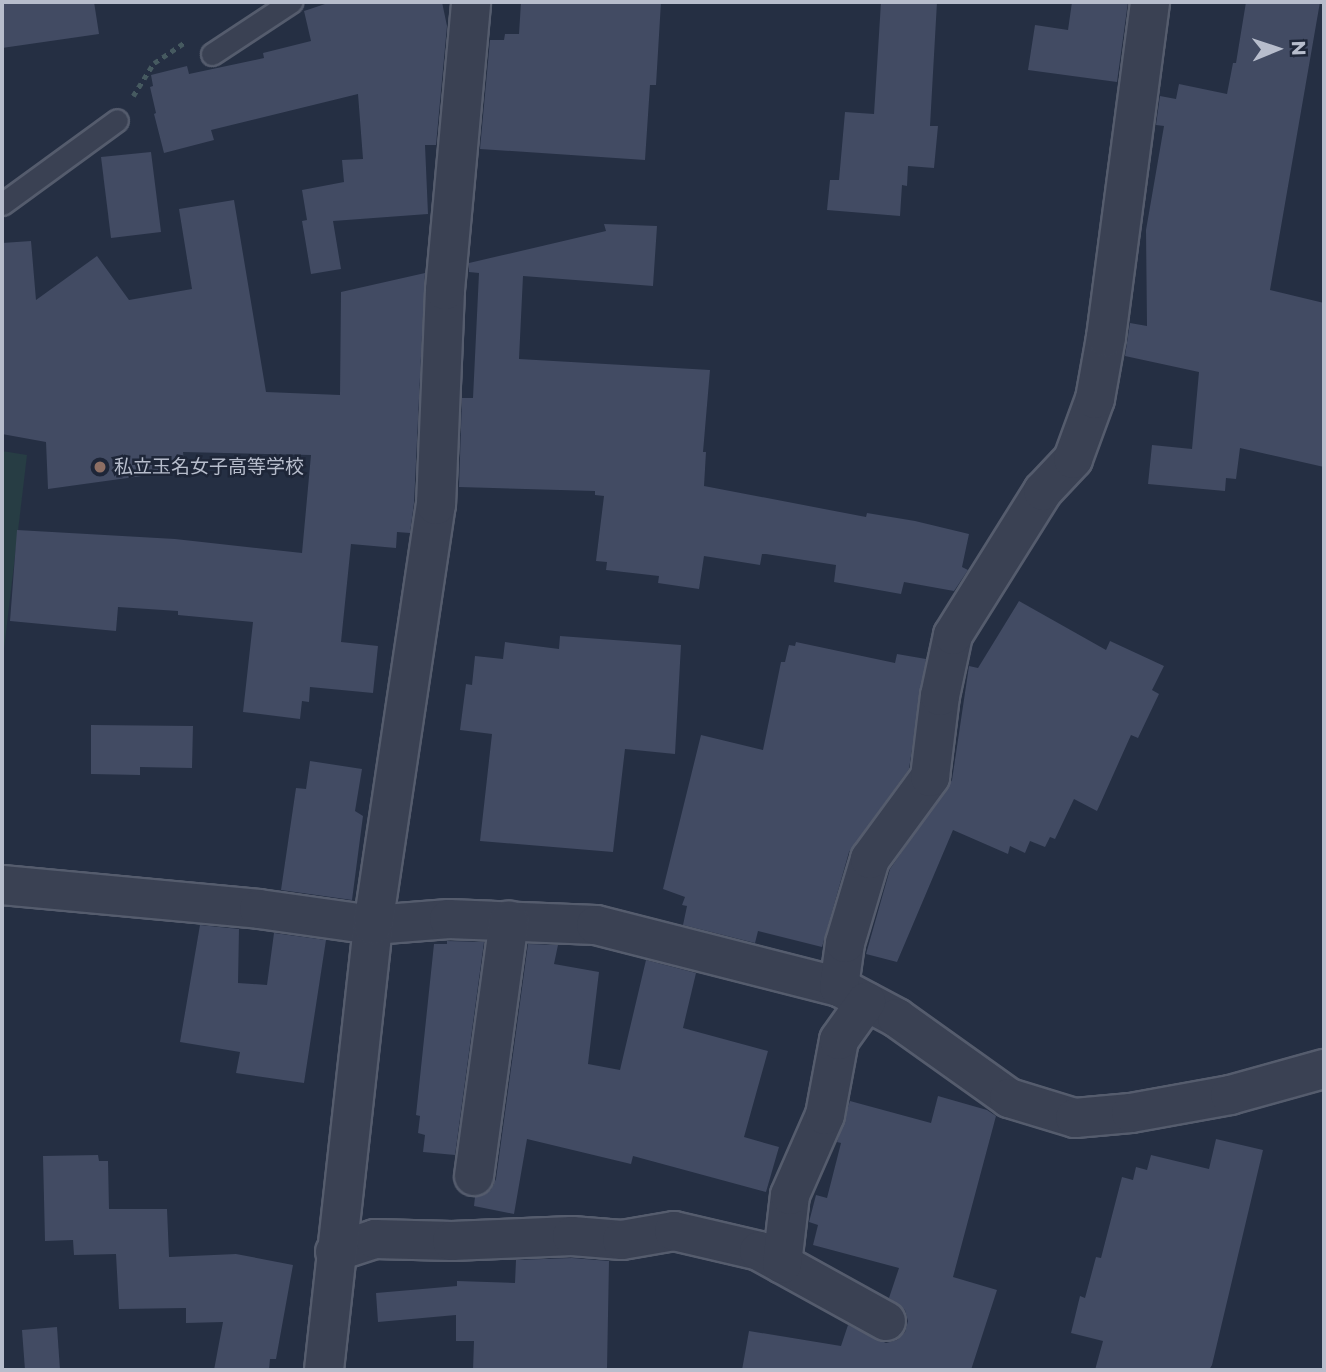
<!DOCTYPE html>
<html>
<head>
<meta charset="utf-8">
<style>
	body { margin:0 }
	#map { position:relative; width:1326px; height:1372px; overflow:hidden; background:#252f43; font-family:Montserrat,"Noto Sans JP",sans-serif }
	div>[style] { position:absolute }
	.green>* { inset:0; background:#273d44 }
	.building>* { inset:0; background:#424b63 }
	.path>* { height:4.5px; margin-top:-2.25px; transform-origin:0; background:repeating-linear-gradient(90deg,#465a60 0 5px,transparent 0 10px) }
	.roads { filter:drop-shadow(2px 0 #555c6d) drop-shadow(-2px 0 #555c6d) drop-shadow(0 2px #555c6d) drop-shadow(0 -2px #555c6d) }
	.service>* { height:21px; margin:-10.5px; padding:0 10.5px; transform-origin:10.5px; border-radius:10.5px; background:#3a4153 }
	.minor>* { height:38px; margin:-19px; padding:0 19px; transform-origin:19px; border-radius:19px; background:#3a4153 }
	.dots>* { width:19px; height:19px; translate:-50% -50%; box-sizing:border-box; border:4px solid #1e2638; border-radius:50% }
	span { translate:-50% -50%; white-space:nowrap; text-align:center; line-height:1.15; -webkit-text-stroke:5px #1e2638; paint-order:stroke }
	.poi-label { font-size:19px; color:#b7bdcc }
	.left { translate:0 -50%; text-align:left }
	.frame { position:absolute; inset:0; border:4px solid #b7bdcc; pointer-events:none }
	.north { position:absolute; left:1242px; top:14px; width:70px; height:70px; -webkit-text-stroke:5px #1e2638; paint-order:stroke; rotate:88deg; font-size:19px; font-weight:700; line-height:28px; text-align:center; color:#b7bdcc }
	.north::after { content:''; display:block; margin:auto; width:24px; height:32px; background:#b7bdcc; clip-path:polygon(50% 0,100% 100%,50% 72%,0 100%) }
</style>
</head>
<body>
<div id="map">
	<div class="green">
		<div style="clip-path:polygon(2px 451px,27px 455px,2px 666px)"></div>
	</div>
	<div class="building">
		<div style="clip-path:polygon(2px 2px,94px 2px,99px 34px,2px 48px)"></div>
		<div style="clip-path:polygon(331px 2px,442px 2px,447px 26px,436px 145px,425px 145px,428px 214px,333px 221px,341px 269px,311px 274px,302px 221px,307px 220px,302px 190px,344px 182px,342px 160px,363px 159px,358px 94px,211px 130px,214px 140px,164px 153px,154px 114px,156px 113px,150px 87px,153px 86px,151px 75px,187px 66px,189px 74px,264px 58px,263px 53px,311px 41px,304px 11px)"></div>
		<div style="clip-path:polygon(521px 2px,661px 2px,656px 85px,650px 85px,645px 160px,480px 149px,490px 40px,504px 40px,505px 34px,519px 34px)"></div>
		<div style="clip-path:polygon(881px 2px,937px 2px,930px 126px,938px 126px,934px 168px,908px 166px,907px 186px,902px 185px,900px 216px,827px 210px,830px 180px,839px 180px,845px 112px,874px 114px)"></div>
		<div style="clip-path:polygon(1072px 2px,1128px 2px,1117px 82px,1028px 70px,1035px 25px,1068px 30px)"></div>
		<div style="clip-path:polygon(1246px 2px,1320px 2px,1270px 290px,1324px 303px,1324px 467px,1240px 448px,1236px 479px,1226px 478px,1225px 491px,1148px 484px,1152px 445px,1192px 449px,1199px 372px,1125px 356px,1130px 323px,1147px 326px,1146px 230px,1164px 126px,1156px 125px,1160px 96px,1176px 99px,1179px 84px,1227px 94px,1233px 63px,1236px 63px)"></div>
		<div style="clip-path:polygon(151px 152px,161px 232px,111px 238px,101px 157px)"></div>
		<div style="clip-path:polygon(234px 200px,266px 392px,340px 395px,341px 292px,425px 273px,414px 503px,410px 533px,397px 532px,396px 548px,351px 544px,341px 642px,378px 646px,373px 693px,310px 687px,309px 702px,302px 701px,300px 719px,243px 712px,253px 622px,178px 615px,178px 611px,118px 607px,116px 631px,10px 621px,17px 530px,175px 539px,302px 553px,311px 455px,183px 452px,185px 470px,48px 489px,46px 442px,2px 434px,2px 243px,31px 241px,36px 300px,97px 256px,129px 300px,192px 289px,179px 209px)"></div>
		<div style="clip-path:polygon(604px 224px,657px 226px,653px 286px,523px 276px,519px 359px,710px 370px,703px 452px,706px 452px,704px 486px,866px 517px,867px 513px,915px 521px,969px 534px,962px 567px,968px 570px,954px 591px,904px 582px,901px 594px,834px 582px,836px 565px,766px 554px,762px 554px,760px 565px,704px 556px,699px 589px,658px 583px,659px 576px,606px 570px,607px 562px,596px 561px,604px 496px,595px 495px,595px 491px,459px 487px,462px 398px,473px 398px,479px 273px,469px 272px,469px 263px,606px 231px)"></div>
		<div style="clip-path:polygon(1019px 601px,1106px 650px,1110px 641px,1164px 666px,1152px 690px,1159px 694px,1138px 738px,1131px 735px,1097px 811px,1074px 799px,1055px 839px,1050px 837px,1045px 847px,1030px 841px,1025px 853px,1010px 846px,1008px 854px,953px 830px,897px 962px,866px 954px,890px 869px,952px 780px,969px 666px,978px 668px)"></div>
		<div style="clip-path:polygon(560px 636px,681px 645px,675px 754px,625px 749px,613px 852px,480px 841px,492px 734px,460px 730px,466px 684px,472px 685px,475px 656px,503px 659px,505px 642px,559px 649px)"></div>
		<div style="clip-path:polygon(796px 642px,895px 663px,897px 654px,926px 659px,909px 769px,849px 852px,822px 947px,758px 931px,755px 943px,683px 925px,687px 906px,682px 905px,685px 897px,663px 889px,701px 735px,763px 750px,781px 662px,785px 662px,789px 645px,795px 646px)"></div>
		<div style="clip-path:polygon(91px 725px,193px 726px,192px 768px,140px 767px,140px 775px,91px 774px)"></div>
		<div style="clip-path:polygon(310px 761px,362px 769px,355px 811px,363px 816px,352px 900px,281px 890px,296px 788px,306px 789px)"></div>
		<div style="clip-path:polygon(200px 925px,239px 929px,238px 983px,267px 985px,274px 933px,326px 940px,304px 1083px,236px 1073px,240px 1052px,180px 1042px)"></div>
		<div style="clip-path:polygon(447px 941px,484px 942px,455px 1155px,423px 1152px,425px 1135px,418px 1133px,420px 1116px,416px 1115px,434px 944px,447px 944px)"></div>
		<div style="clip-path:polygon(528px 944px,558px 945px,554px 964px,599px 972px,588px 1064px,620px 1070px,646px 960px,696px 973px,683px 1028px,768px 1051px,744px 1137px,779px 1147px,766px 1192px,633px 1156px,631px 1164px,527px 1139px,514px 1214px,474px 1206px,475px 1197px,491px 1190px,496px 1179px)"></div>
		<div style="clip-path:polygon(938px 1096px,987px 1110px,996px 1116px,953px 1277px,997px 1290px,971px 1370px,742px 1370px,749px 1331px,841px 1346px,848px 1325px,886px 1343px,897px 1340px,905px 1332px,908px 1321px,905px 1310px,889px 1298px,899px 1268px,813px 1245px,818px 1225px,809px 1222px,816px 1195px,827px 1198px,841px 1143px,837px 1142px,850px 1101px,931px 1123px)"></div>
		<div style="clip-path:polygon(1216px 1139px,1263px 1150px,1212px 1365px,1209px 1370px,1095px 1370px,1103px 1341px,1071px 1333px,1080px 1296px,1085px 1298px,1096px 1257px,1101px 1258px,1122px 1177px,1133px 1180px,1136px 1167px,1147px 1170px,1151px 1155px,1209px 1169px)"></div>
		<div style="clip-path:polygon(98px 1155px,99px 1161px,108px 1161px,109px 1209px,167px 1209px,169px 1257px,236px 1254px,293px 1265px,276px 1359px,270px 1359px,269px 1370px,214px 1370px,223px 1322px,186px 1323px,186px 1308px,119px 1309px,116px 1254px,74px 1255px,73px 1240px,45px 1241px,43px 1156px)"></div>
		<div style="clip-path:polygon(572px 1258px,609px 1261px,607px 1370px,473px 1370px,474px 1341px,456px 1341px,456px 1315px,378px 1322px,376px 1293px,457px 1286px,457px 1281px,515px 1283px,516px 1260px)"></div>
		<div style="clip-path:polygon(57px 1327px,60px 1370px,25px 1370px,22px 1330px)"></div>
	</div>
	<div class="path">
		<div style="left:133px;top:96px;width:39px;rotate:-58deg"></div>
		<div style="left:154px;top:63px;width:36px;rotate:-34deg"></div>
	</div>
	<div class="roads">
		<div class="service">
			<div style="left:212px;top:54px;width:95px;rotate:-33.4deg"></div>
			<div style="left:2px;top:204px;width:142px;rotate:-36.1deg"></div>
		</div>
		<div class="minor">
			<div style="left:2px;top:885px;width:258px;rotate:5.3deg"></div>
			<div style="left:259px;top:909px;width:115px;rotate:8deg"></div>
			<div style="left:373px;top:925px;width:76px;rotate:-4.5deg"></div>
			<div style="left:449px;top:919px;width:147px;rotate:2.3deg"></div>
			<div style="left:596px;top:925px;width:251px;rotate:14.3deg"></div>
			<div style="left:839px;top:987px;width:66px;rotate:28.1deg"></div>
			<div style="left:897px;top:1018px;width:138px;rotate:35.5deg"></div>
			<div style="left:1009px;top:1098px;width:69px;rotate:16.9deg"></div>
			<div style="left:1075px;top:1118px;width:56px;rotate:-5.1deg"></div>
			<div style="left:1131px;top:1113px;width:101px;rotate:-10.3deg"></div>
			<div style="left:1230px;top:1095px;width:98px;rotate:-15.5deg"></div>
			<div style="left:839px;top:987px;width:44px;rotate:-82.2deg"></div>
			<div style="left:845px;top:943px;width:88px;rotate:-73.4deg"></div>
			<div style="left:870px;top:859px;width:102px;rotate:-53.8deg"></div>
			<div style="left:930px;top:777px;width:82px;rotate:-83deg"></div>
			<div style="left:940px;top:696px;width:62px;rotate:-78deg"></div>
			<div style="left:953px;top:635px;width:170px;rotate:-58deg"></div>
			<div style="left:1043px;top:491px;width:44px;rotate:-46.8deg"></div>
			<div style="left:1073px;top:459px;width:64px;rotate:-69.9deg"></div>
			<div style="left:1095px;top:399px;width:63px;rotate:-79.9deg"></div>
			<div style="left:1106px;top:337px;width:338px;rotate:-82.5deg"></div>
			<div style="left:474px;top:1176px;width:258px;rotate:-82.2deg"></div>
			<div style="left:335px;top:1252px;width:42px;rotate:-18deg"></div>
			<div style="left:375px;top:1239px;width:77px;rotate:1.5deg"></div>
			<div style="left:452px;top:1241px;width:120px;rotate:-2.4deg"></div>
			<div style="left:572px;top:1236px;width:50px;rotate:4.6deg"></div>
			<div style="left:622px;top:1240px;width:53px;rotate:-9.8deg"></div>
			<div style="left:674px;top:1231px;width:87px;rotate:13.2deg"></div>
			<div style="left:759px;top:1251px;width:145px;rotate:28.9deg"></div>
			<div style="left:782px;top:1264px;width:69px;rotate:-83.4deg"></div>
			<div style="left:790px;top:1195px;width:87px;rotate:-66.4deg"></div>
			<div style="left:825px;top:1115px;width:76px;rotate:-79.4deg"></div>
			<div style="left:839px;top:1040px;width:47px;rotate:-54.6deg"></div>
			<div style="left:324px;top:1370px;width:448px;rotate:-83.7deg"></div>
			<div style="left:373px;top:925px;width:425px;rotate:-81.5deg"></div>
			<div style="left:436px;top:505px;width:215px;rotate:-87.6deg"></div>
			<div style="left:445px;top:290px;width:289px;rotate:-84.8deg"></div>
		</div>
	</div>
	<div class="dots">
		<div style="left:100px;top:467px;background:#8d6e63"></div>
	</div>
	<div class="poi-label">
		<span class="left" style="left:114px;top:467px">私立玉名女子高等学校</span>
	</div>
	<div class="frame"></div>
	<div class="north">N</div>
</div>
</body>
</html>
